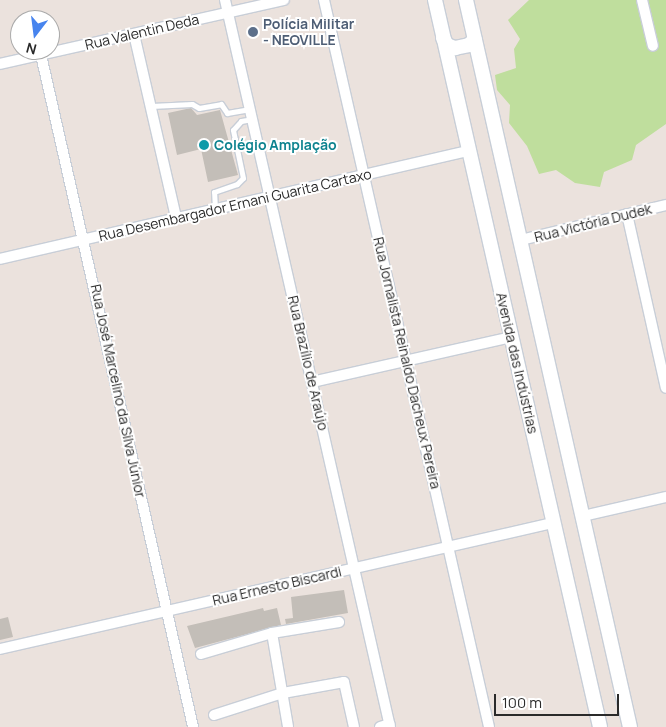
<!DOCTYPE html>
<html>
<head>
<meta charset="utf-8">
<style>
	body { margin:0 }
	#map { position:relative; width:666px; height:727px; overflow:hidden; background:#ebe2dd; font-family:Manrope,sans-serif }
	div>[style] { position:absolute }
	.green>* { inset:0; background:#bfde9d }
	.building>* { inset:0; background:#c3beb8 }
	.roads { filter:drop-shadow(1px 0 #c8ced7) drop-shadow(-1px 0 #c8ced7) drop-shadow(0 1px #c8ced7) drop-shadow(0 -1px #c8ced7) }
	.service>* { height:5px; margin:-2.5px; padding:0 2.5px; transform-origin:2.5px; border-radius:2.5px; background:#fff }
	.minor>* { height:10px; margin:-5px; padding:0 5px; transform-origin:5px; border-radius:5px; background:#fff }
	.secondary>* { height:14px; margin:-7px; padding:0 7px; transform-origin:7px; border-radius:7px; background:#fff }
	.dots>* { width:14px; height:14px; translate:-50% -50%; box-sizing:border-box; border:2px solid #fff; border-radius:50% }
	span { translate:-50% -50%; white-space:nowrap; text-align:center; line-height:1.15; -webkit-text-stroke:4px #fff; paint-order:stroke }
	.service-label { font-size:14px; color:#4e5e75; font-weight:700 }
	.left { translate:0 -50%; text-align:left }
	.street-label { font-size:14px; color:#2a2a2a }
	.culture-label { font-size:14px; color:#0d838f; font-weight:700 }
	.north { position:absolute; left:10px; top:10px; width:50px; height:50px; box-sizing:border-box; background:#fff; border:1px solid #aaa; border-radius:50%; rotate:195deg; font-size:14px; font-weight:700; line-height:20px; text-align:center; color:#2a2a2a }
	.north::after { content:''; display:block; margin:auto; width:18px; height:22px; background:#4784ee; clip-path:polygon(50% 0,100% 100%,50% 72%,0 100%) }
	.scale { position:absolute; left:494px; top:694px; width:125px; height:22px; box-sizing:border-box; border:2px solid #2a2a2a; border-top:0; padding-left:6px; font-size:15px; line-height:18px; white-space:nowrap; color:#2a2a2a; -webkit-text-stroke:4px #fff; paint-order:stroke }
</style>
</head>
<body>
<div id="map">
	<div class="green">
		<div style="clip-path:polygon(529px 0,666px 0,666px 124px,636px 145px,632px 160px,604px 172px,600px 187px,575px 183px,556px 170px,539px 174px,527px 146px,509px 123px,510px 105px,497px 90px,495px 75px,516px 68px,514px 49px,520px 39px,508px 20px)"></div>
	</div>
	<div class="building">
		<div style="clip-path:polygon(191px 108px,197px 115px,220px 110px,238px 175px,208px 182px,201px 149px,177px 155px,168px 113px)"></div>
		<div style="clip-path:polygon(344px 590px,348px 613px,286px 624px,285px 619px,293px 618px,291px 597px)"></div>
		<div style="clip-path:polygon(263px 608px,264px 611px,277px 608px,281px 625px,195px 648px,187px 626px)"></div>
		<div style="clip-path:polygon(8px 617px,13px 637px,0 640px,0 619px)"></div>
	</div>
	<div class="roads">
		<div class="service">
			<div style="left:151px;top:106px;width:41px;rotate:-2.8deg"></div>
			<div style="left:192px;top:104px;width:8px;rotate:30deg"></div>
			<div style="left:199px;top:108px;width:22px;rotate:-10deg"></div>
			<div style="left:221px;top:104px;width:11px;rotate:56deg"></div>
			<div style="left:227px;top:113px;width:22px;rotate:-10deg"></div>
			<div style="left:215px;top:209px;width:17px;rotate:-93deg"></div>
			<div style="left:214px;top:192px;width:24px;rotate:-19deg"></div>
			<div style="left:237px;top:184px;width:8px;rotate:-45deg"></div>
			<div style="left:243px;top:178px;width:49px;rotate:-101.8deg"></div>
			<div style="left:233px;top:130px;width:12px;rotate:-48deg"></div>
			<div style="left:241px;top:121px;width:11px;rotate:-10deg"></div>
		</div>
		<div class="minor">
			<div style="left:225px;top:0;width:745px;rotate:77.21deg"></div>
			<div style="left:324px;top:0;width:745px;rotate:77.21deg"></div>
			<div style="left:642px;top:0;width:47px;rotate:76.6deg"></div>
			<div style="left:134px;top:34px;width:189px;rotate:77.1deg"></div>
			<div style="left:41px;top:55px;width:689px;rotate:77.25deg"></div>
			<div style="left:0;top:64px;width:291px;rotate:-12.7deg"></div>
			<div style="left:627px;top:214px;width:178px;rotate:77.4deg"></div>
			<div style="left:521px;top:240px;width:149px;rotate:-13.6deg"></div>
			<div style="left:0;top:259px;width:481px;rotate:-13deg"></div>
			<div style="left:312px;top:382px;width:204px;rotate:-12.7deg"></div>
			<div style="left:583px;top:516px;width:85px;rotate:-12.9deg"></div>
			<div style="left:272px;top:633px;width:95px;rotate:80.3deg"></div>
			<div style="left:0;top:649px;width:567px;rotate:-12.84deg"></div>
			<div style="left:201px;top:654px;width:74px;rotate:-16.5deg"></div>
			<div style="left:272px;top:633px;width:68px;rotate:-9.3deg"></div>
			<div style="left:214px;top:715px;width:72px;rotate:-17.7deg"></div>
			<div style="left:283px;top:693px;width:62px;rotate:-10.2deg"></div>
			<div style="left:344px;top:682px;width:46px;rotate:77.5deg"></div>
			<div style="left:380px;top:727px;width:10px;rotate:-17deg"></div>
		</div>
		<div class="secondary">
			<div style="left:435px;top:0;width:745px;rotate:77.21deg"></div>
			<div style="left:466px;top:0;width:745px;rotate:77.29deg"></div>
			<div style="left:443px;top:38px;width:8px;rotate:60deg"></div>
			<div style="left:447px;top:45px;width:9px;rotate:21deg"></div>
			<div style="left:455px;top:48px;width:14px;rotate:-12deg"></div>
			<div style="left:469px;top:45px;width:8px;rotate:-45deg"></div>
		</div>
	</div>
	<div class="dots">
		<div style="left:253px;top:32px;background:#5c6f8a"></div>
		<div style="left:204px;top:145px;background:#0f9aa8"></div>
	</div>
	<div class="service-label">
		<span class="left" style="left:263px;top:32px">Polícia Militar<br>- NEOVILLE</span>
	</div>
	<div class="street-label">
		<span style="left:142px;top:32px;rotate:-13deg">Rua Valentin Deda</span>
		<span style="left:235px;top:205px;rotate:-13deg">Rua Desembargador Ernani Guarita Cartaxo</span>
		<span style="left:593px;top:223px;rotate:-14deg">Rua Victória Dudek</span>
		<span style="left:308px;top:363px;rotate:77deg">Rua Brazílio de Araújo</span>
		<span style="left:407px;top:363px;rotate:77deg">Rua Jornalista Reinaldo Dacheux Pereira</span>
		<span style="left:517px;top:363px;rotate:77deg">Avenida das Indústrias</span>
		<span style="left:118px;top:391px;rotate:78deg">Rua José Marcelino da Silva Júnior</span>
		<span style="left:277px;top:586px;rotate:-13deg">Rua Ernesto Biscardi</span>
	</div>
	<div class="culture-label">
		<span class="left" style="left:214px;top:145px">Colégio Amplação</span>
	</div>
	<div class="north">N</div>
	<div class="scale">100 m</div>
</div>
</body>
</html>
